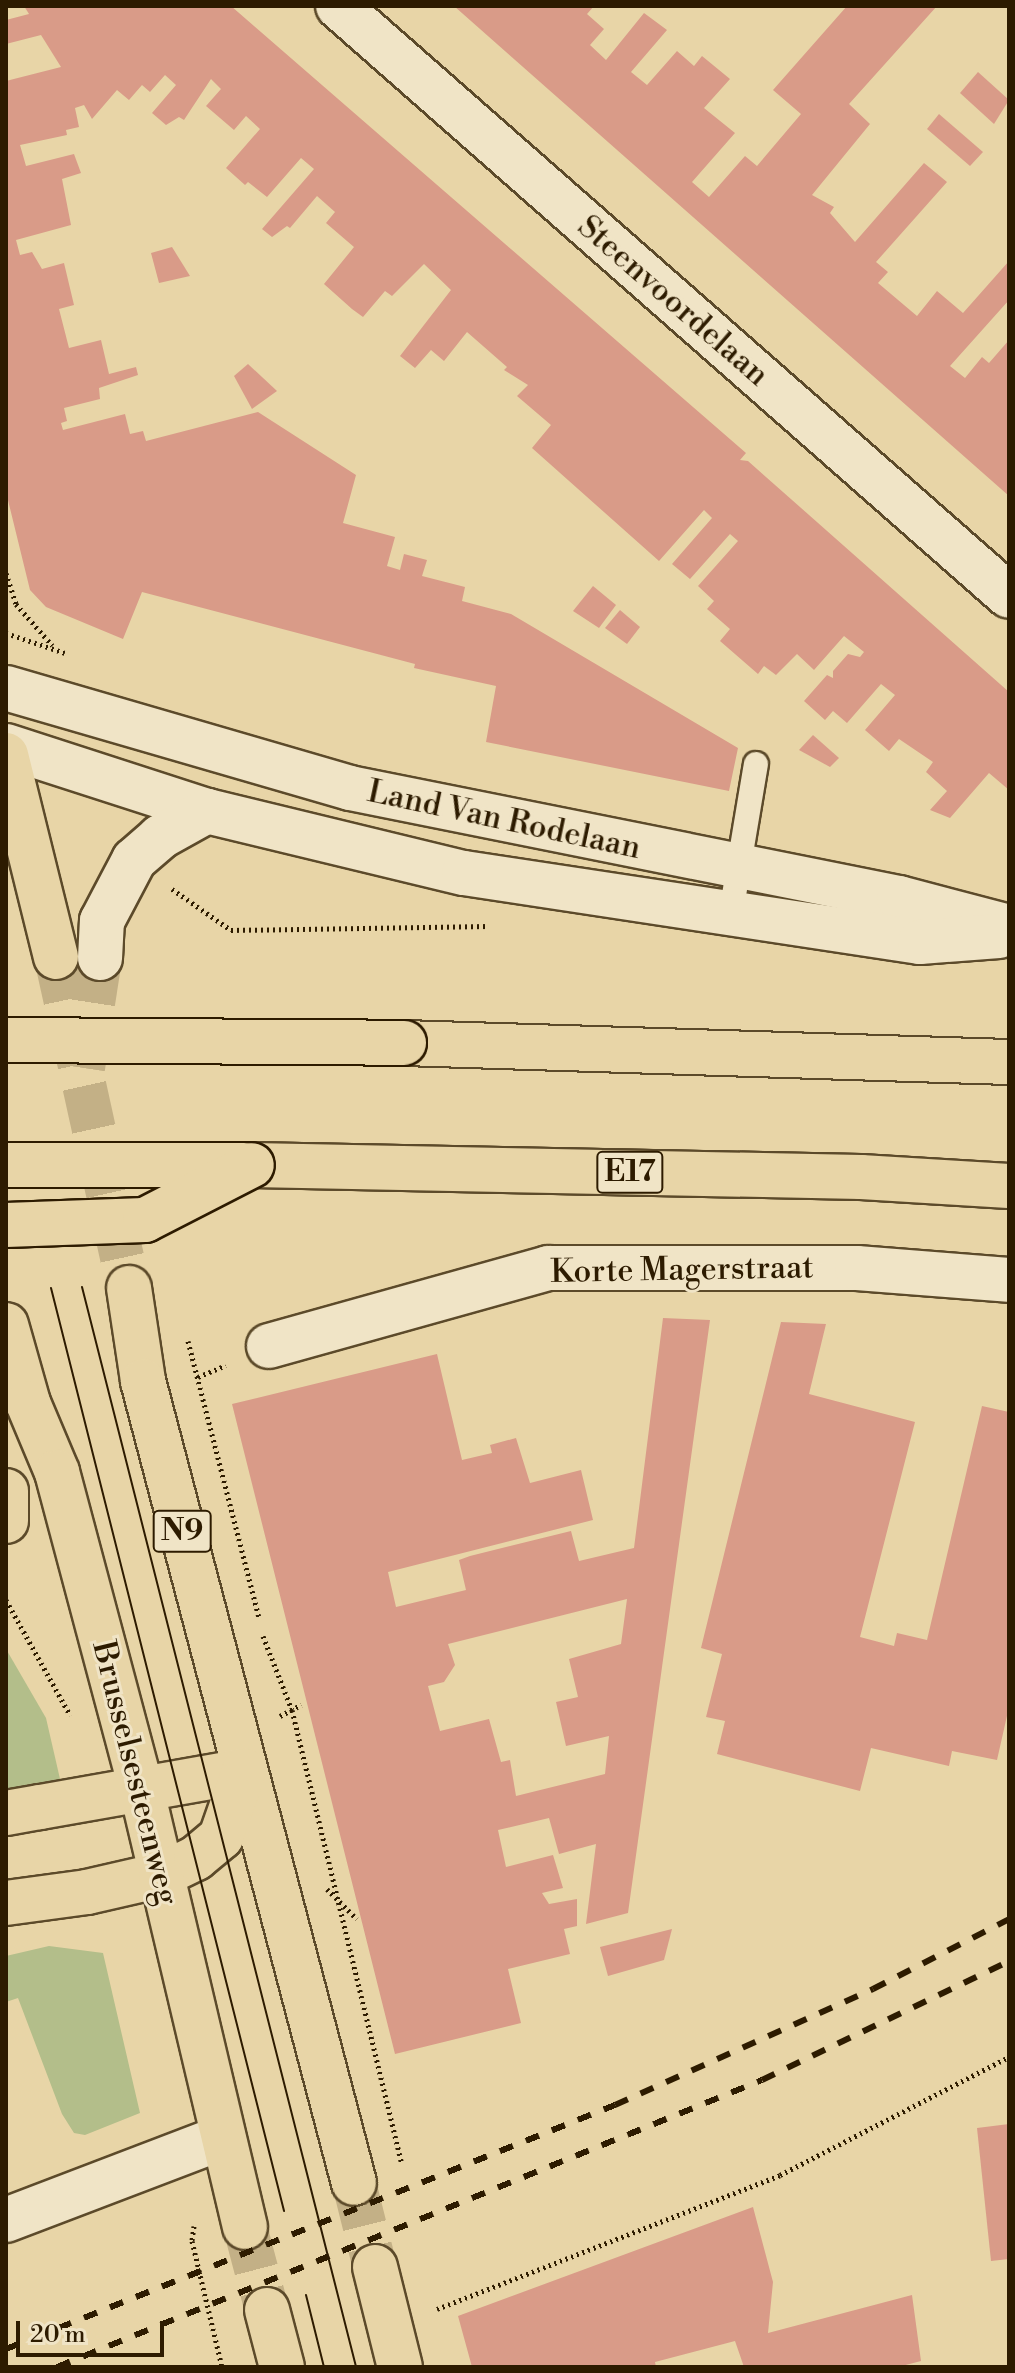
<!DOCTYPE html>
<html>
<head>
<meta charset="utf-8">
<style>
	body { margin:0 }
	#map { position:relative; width:1015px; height:2373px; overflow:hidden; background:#e8d5a7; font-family:"Libre Bodoni",serif }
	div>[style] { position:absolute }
	.green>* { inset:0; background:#b3be8a }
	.building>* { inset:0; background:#d99b88 }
	.tertiary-tunnel>* { height:44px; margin-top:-22px; transform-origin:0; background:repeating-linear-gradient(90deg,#c3b086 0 44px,transparent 0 66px) }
	.primary-tunnel>* { height:44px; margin-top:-22px; transform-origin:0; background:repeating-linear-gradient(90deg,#c3b086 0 44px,transparent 0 66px) }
	.path>* { height:5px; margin-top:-2.5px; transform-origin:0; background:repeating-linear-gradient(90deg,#2d1b00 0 2px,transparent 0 6px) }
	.roads { filter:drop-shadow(2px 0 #5c4a2a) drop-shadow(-2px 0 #5c4a2a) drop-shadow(0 2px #5c4a2a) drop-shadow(0 -2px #5c4a2a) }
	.service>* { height:24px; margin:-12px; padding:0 12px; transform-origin:12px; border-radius:12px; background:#f0e4c6 }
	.minor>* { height:44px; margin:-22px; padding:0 22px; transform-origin:22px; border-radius:22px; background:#f0e4c6 }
	.tertiary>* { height:44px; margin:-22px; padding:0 22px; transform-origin:22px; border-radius:22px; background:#f0e4c6 }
	.primary>* { height:44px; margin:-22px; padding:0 22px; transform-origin:22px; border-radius:22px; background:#e8d5a7 }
	.motorway>* { height:44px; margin:-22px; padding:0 22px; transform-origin:22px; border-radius:22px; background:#e8d5a7 }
	.tram>* { height:2px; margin:-1px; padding:0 1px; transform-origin:1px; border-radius:1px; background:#2d1b00 }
	.rail>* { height:6px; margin-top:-3px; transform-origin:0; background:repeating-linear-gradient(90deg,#2d1b00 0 14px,transparent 0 28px) }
	.bridges { filter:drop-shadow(2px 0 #2d1b00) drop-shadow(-2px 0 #2d1b00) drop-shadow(0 2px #2d1b00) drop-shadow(0 -2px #2d1b00) }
	.motorway-bridge>* { height:44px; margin:-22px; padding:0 22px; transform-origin:22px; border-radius:22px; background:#e8d5a7 }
	span { translate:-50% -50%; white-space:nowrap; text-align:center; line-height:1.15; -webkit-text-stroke:6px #f0e4c6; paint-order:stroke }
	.shield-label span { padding:2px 6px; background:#f0e4c6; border:2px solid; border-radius:6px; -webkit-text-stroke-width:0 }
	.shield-label { font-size:30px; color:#2d1b00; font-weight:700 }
	.street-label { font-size:32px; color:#2d1b00 }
	.frame { position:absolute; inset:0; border:8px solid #2d1b00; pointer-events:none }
	.scale { position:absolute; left:16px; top:2321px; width:148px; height:36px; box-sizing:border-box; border:4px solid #2d1b00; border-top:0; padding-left:10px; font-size:24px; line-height:28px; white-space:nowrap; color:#2d1b00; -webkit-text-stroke:6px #f0e4c6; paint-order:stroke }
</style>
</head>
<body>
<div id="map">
	<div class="green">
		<div style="clip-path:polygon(6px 1649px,46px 1718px,60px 1779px,6px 1792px)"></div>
		<div style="clip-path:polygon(49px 1946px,103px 1953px,140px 2113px,85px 2135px,74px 2133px,62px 2114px,18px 1998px,6px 2002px,6px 1956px)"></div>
	</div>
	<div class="building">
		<div style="clip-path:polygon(24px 6px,231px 6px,746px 453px,740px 460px,748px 461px,1009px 692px,1009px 790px,989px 773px,950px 818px,930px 810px,947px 791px,926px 772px,933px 762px,899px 739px,889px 751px,865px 730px,895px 695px,881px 684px,847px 723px,833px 711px,825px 720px,804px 701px,827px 675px,833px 678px,833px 671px,848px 654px,860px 657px,864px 652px,844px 636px,814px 670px,797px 654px,776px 675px,764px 666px,758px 674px,720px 641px,730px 629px,707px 609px,714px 601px,698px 586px,738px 541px,730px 534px,690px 579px,672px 564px,712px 518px,704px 510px,659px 561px,532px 448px,551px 425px,517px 396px,528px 385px,504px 370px,507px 367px,467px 332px,444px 361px,431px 350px,415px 368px,400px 356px,451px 290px,424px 264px,392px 296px,385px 291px,363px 317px,352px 309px,324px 284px,354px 247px,326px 223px,335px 212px,317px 196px,290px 228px,287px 226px,272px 237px,262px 229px,314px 169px,301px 158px,267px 197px,248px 182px,245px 185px,226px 168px,260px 129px,246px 116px,234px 130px,206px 106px,221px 89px,211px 79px,184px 120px,179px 117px,166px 125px,152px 113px,176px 85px,165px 75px,150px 92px,142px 85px,129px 100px,117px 90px,92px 119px,84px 105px,75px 108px,79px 127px,66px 130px,67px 135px,20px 145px,26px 166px,74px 154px,81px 173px,62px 179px,71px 225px,16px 240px,20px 255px,32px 252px,42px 269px,64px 263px,74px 305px,59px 309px,69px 348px,101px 340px,109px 374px,136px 367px,138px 375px,99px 388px,100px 399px,64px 408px,67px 421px,61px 423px,63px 430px,125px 414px,130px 434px,143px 431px,146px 441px,258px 412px,356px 475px,343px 523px,395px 537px,387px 566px,400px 570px,404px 554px,427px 560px,422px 576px,465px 587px,462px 601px,511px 614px,738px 748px,729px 791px,486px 742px,496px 686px,414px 668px,415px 664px,142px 592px,123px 639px,46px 607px,30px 590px,6px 492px,6px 81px,61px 67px,41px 35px,6px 44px,6px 20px,29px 14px)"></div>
		<div style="clip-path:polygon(454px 6px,594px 6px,587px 14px,604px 29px,590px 45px,606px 60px,644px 13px,667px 30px,631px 72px,647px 85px,677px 51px,694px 66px,702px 56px,730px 79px,704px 108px,735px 133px,692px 182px,709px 197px,745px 156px,757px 166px,801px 114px,773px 90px,847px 6px,937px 6px,849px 104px,870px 124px,812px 195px,834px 207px,830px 213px,855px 242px,924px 163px,947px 182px,876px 262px,888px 272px,878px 283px,917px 316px,937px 291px,963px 313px,1009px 261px,1009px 300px,950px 366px,965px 378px,982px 357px,989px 363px,1009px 340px,1009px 496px)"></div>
		<div style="clip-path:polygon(978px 72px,1009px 100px,994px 124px,960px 93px)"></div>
		<div style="clip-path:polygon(939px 114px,983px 152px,970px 166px,927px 129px)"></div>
		<div style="clip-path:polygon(172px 247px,190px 276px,159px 283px,151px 253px)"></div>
		<div style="clip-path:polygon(248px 364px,277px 391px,252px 409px,234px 376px)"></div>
		<div style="clip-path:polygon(593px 586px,616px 605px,599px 628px,573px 611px)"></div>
		<div style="clip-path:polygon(620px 610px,640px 627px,627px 644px,605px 628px)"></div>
		<div style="clip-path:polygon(813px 735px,839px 758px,830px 767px,799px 750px)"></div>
		<div style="clip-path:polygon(evenodd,663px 1318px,710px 1320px,628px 1913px,586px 1924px,596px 1844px,559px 1854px,549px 1818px,498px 1830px,506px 1867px,553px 1855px,563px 1888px,542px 1893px,549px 1904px,577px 1899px,577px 1926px,564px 1929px,570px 1954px,508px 1969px,521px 2023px,395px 2054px,232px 1404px,437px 1354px,462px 1460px,492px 1453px,490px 1445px,516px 1438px,530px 1483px,581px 1470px,593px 1520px,388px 1572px,396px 1607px,466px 1590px,459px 1560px,470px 1556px,571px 1531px,579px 1561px,634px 1548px,663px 1318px,627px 1599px,621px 1644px,569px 1659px,578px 1697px,556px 1702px,566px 1746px,609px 1736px,605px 1774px,516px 1796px,510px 1760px,501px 1762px,489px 1719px,440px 1731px,428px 1686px,444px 1682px,455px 1665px,448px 1644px,627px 1599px)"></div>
		<div style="clip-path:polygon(781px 1322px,826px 1324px,809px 1394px,915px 1422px,860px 1637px,894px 1646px,897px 1633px,927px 1640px,982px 1406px,1009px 1412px,1009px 1707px,997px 1760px,952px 1751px,949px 1766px,871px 1748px,860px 1791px,717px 1754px,725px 1721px,706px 1717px,722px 1654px,701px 1648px)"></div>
		<div style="clip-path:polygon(672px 1929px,664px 1960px,608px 1976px,600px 1947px)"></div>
		<div style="clip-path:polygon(1009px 2124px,1009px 2259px,991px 2261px,977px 2128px)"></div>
		<div style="clip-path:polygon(753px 2207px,773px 2282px,768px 2333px,912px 2295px,921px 2361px,898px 2367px,744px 2367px,735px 2341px,655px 2362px,656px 2367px,472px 2367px,458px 2316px)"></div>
	</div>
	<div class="tertiary-tunnel">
		<div style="left:83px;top:1068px;width:111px;rotate:-81.2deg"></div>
	</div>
	<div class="primary-tunnel">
		<div style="left:56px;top:957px;width:339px;rotate:77.6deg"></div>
		<div style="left:354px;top:2183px;width:87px;rotate:76deg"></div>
		<div style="left:245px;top:2227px;width:86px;rotate:75.2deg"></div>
	</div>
	<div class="path">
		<div style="left:6px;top:573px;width:33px;rotate:72deg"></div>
		<div style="left:16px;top:604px;width:55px;rotate:48.7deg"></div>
		<div style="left:6px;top:633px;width:62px;rotate:18.7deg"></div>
		<div style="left:172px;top:889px;width:72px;rotate:34.8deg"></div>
		<div style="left:231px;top:930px;width:258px;rotate:-0.9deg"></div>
		<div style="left:188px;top:1341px;width:286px;rotate:75.6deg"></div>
		<div style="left:198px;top:1377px;width:30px;rotate:-23deg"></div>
		<div style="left:6px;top:1600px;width:132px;rotate:60.9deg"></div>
		<div style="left:263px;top:1636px;width:79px;rotate:68.6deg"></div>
		<div style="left:292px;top:1710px;width:467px;rotate:76.4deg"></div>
		<div style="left:280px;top:1716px;width:24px;rotate:-28deg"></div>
		<div style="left:327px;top:1889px;width:42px;rotate:45deg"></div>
		<div style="left:194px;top:2226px;width:15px;rotate:98deg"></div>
		<div style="left:192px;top:2241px;width:130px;rotate:76.6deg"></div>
		<div style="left:437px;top:2309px;width:368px;rotate:-21.3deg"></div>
		<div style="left:780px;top:2175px;width:258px;rotate:-27.3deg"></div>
	</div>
	<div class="roads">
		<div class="service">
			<div style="left:731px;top:913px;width:151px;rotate:-80.5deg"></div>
		</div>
		<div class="minor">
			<div style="left:338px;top:6px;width:893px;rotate:41.32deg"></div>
			<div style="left:269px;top:1346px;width:290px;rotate:-15.6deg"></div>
			<div style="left:548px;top:1268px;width:309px"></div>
			<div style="left:857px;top:1268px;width:152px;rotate:4.5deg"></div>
		</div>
		<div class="tertiary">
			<div style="left:6px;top:688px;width:358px;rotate:16.2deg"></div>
			<div style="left:350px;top:788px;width:560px;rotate:11.33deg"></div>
			<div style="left:899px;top:898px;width:114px;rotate:14.8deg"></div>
			<div style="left:6px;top:746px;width:211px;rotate:17.9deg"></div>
			<div style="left:207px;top:811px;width:264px;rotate:13.6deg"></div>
			<div style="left:464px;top:873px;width:461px;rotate:8.6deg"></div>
			<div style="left:920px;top:942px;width:79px;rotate:-4.3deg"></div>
			<div style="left:100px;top:958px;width:37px;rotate:-87deg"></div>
			<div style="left:102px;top:921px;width:69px;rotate:-62.3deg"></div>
			<div style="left:134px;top:860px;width:35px;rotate:-41deg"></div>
			<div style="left:160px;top:837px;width:54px;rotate:-29deg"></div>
			<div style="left:6px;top:2220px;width:230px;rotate:-20.9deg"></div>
		</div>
		<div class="primary">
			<div style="left:6px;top:755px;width:208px;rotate:76.1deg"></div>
			<div style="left:129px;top:1288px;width:94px;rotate:81.4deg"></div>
			<div style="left:143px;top:1381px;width:829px;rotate:75.26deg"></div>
			<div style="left:6px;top:1325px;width:81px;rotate:74.2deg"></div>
			<div style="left:28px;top:1403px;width:75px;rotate:67.2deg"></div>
			<div style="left:57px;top:1472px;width:326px;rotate:75.1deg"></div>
			<div style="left:141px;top:1787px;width:452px;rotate:76.7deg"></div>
			<div style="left:6px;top:1491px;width:30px;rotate:90deg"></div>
			<div style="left:40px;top:1807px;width:207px;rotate:-10deg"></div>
			<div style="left:87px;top:1892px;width:76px;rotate:-12.9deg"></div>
			<div style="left:161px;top:1875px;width:39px;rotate:-26deg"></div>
			<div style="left:196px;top:1858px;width:33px;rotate:-40deg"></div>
			<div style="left:221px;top:1837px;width:70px;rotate:-70.8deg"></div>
			<div style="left:375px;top:2267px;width:103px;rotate:76deg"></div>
			<div style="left:267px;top:2310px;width:59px;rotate:75.3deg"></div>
		</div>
		<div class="motorway">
			<div style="left:404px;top:1043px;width:605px;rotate:1.8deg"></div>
			<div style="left:252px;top:1165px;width:609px;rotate:1.13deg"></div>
			<div style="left:861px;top:1177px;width:148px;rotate:3.5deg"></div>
			<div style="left:6px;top:1813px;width:35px;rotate:-10deg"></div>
			<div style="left:6px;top:1903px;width:82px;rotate:-7.7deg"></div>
		</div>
	</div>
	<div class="tram">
		<div style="left:82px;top:1287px;width:1114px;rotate:75.76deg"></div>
		<div style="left:51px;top:1288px;width:952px;rotate:75.83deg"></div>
		<div style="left:306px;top:2295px;width:74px;rotate:76deg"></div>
	</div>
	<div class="rail">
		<div style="left:6px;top:2349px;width:656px;rotate:-21.83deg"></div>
		<div style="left:615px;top:2105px;width:283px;rotate:-24.2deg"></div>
		<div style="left:873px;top:1989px;width:153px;rotate:-27.2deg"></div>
		<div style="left:57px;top:2367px;width:761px;rotate:-22.15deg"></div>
		<div style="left:762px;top:2080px;width:274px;rotate:-25.7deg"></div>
	</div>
	<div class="bridges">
		<div class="motorway-bridge">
			<div style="left:6px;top:1040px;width:398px;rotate:0.4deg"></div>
			<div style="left:6px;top:1165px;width:238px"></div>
			<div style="left:6px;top:1225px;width:139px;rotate:-2.1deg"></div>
			<div style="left:145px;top:1220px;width:120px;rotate:-27.2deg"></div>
		</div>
	</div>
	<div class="shield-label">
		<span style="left:630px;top:1172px">E17</span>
		<span style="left:182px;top:1531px">N9</span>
	</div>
	<div class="street-label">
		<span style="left:673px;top:301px;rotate:41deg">Steenvoordelaan</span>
		<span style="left:504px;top:820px;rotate:12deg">Land Van Rodelaan</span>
		<span style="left:682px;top:1270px;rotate:-1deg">Korte Magerstraat</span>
		<span style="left:135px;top:1773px;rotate:76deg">Brusselsesteenweg</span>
	</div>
	<div class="frame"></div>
	<div class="scale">20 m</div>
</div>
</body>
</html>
